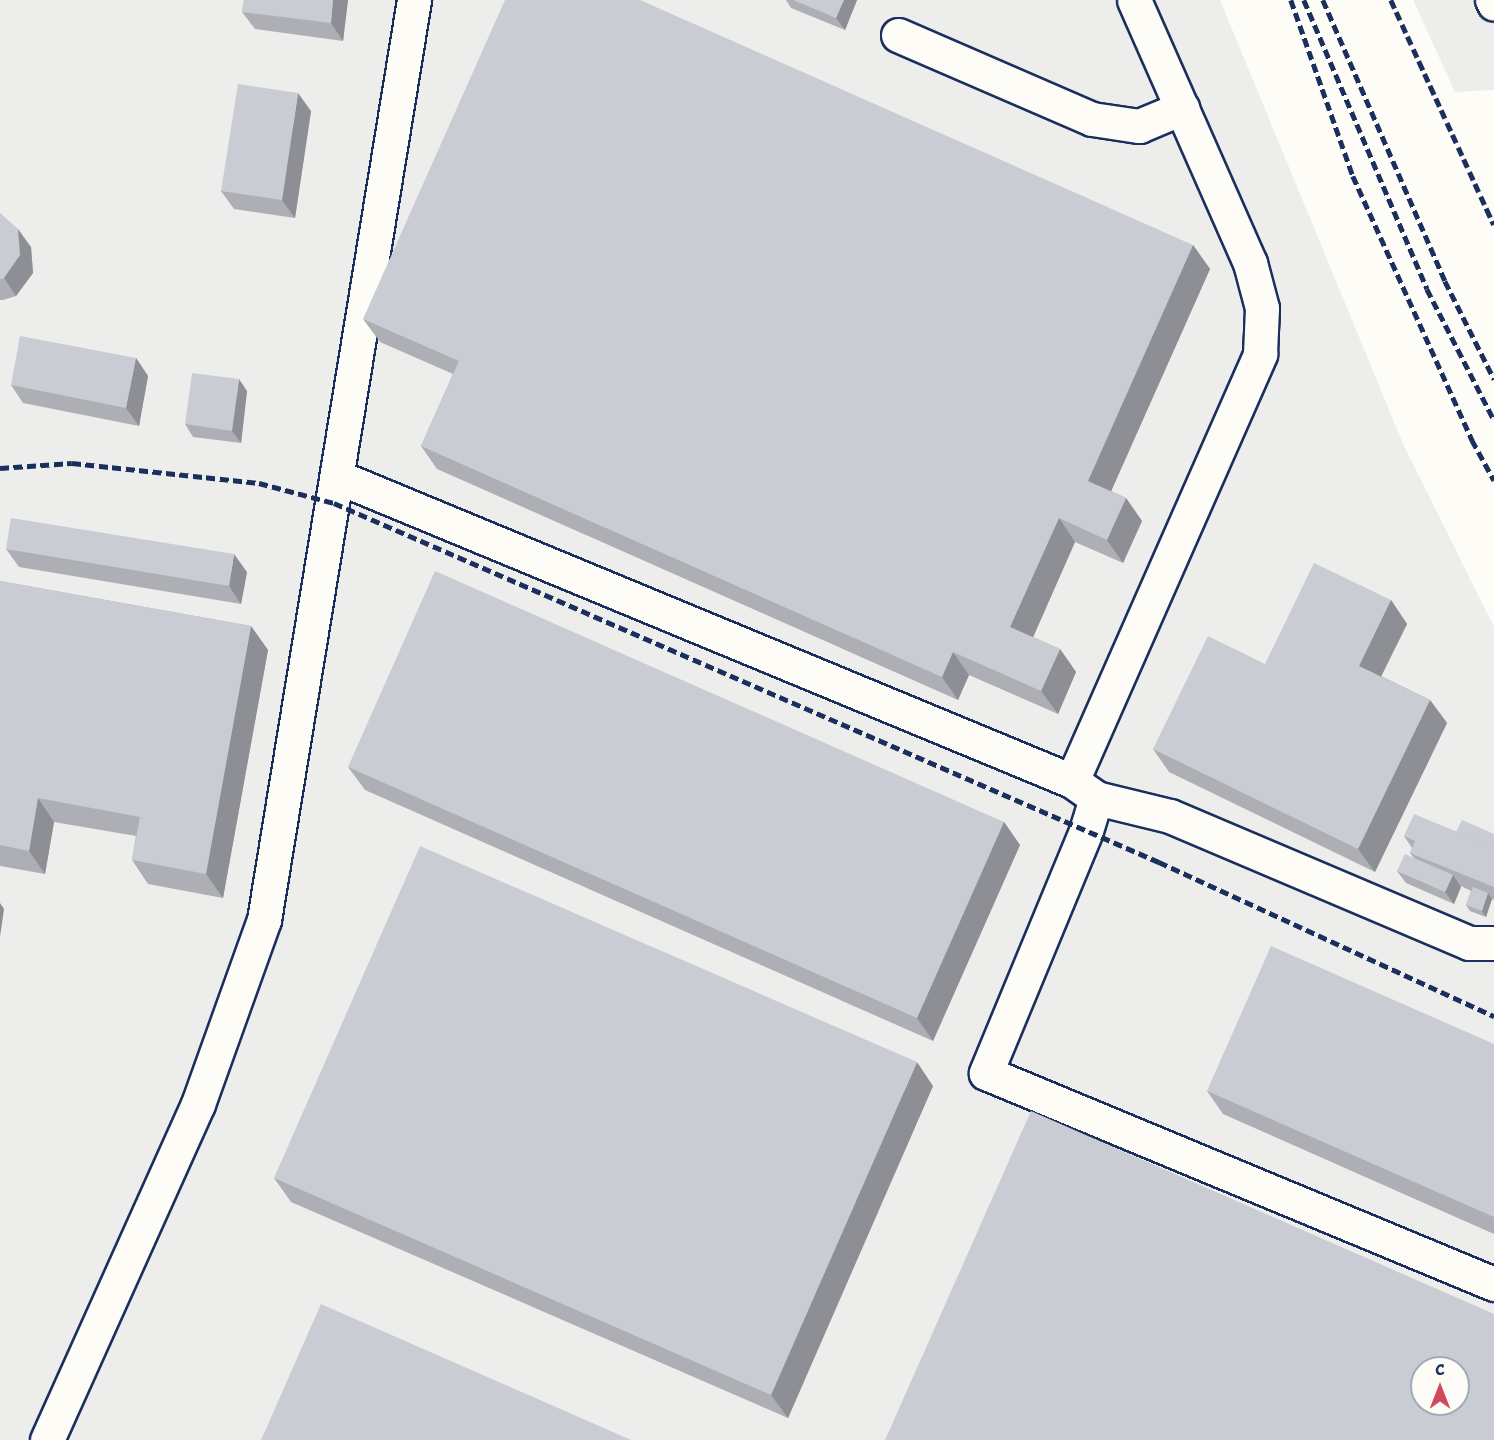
<!DOCTYPE html>
<html>
<head>
<meta charset="utf-8">
<style>
	body { margin:0 }
	#map { position:relative; width:1494px; height:1440px; overflow:hidden; background:#fdfcf7; font-family:"Shantell Sans",sans-serif }
	div>[style] { position:absolute }
	.built>* { inset:0; background:#edeeec }
	.roads { filter:drop-shadow(2px 0 #1b2f5e) drop-shadow(-2px 0 #1b2f5e) drop-shadow(0 2px #1b2f5e) drop-shadow(0 -2px #1b2f5e) }
	.minor>* { height:33px; margin:-16.5px; padding:0 16.5px; transform-origin:16.5px; border-radius:16.5px; background:#fdfcf7 }
	.highway>* { height:33px; margin:-16.5px; padding:0 16.5px; transform-origin:16.5px; border-radius:16.5px; background:#fdfcf7 }
	.rail>* { height:4.5px; margin-top:-2.25px; transform-origin:0; background:repeating-linear-gradient(90deg,#1b2f5e 0 9px,transparent 0 13.5px) }
	.wall>* { inset:0; background:#adafb5 }
	.shaded-wall>* { inset:0; background:#8d8f94 }
	.building>* { inset:0; background:#c9ccd3 }
	span { translate:-50% -50%; white-space:nowrap; text-align:center; line-height:1.15; -webkit-text-stroke:4.5px #fdfcf7; paint-order:stroke }
	.north { position:absolute; left:1410px; top:1356px; width:60px; height:60px; box-sizing:border-box; background:#fdfcf7; border:2px solid #a3aaba; border-radius:50%; rotate:0deg; font-size:16px; font-weight:700; line-height:24px; text-align:center; color:#1b2f5e }
	.north::after { content:''; display:block; margin:auto; width:21px; height:27px; background:#d1495b; clip-path:polygon(50% 0,100% 100%,50% 72%,0 100%) }
</style>
</head>
<body>
<div id="map">
	<div class="built">
		<div style="clip-path:polygon(evenodd,0 0,1220px 0,1404px 446px,1494px 627px,1494px 1440px,0 1440px,0 0,1422px 1368px,1458px 1368px,1458px 1404px,1422px 1404px,1422px 1368px)"></div>
		<div style="clip-path:polygon(1413px 0,1494px 0,1494px 90px,1455px 92px)"></div>
	</div>
	<div class="roads">
		<div class="minor">
			<div style="left:898px;top:35px;width:211px;rotate:23.4deg"></div>
			<div style="left:1092px;top:119px;width:48px;rotate:8.5deg"></div>
			<div style="left:1139px;top:126px;width:47px;rotate:-22.7deg"></div>
			<div style="left:338px;top:477px;width:794px;rotate:22.5deg"></div>
			<div style="left:1072px;top:781px;width:29px;rotate:35deg"></div>
			<div style="left:1096px;top:798px;width:34px;rotate:107deg"></div>
			<div style="left:1086px;top:831px;width:262px;rotate:112.5deg"></div>
			<div style="left:986px;top:1073px;width:550px;rotate:22.56deg"></div>
			<div style="left:1072px;top:781px;width:467px;rotate:-66.2deg"></div>
			<div style="left:1260px;top:354px;width:46px;rotate:-87.5deg"></div>
			<div style="left:1262px;top:308px;width:47px;rotate:-104.9deg"></div>
			<div style="left:1250px;top:263px;width:287px;rotate:-113.8deg"></div>
			<div style="left:1096px;top:798px;width:76px;rotate:13.7deg"></div>
			<div style="left:1170px;top:816px;width:325px;rotate:23deg"></div>
			<div style="left:1469px;top:943px;width:25px"></div>
			<div style="left:47px;top:1440px;width:368px;rotate:-65.8deg"></div>
			<div style="left:198px;top:1104px;width:195px;rotate:-70.3deg"></div>
			<div style="left:264px;top:920px;width:932px;rotate:-80.74deg"></div>
		</div>
		<div class="highway">
			<div style="left:1492px;top:0;width:4px;rotate:63deg"></div>
		</div>
	</div>
	<div class="rail">
		<div style="left:1291px;top:0;width:187px;rotate:70.6deg"></div>
		<div style="left:1353px;top:176px;width:290px;rotate:65.7deg"></div>
		<div style="left:1472px;top:440px;width:46px;rotate:61.2deg"></div>
		<div style="left:1304px;top:0;width:314px;rotate:66.9deg"></div>
		<div style="left:1427px;top:289px;width:147px;rotate:62.9deg"></div>
		<div style="left:1323px;top:0;width:306px;rotate:66.5deg"></div>
		<div style="left:1445px;top:281px;width:110px;rotate:63.4deg"></div>
		<div style="left:1391px;top:0;width:247px;rotate:65.4deg"></div>
		<div style="left:0;top:468px;width:72px;rotate:-4deg"></div>
		<div style="left:72px;top:463px;width:188px;rotate:6.1deg"></div>
		<div style="left:259px;top:483px;width:78px;rotate:14.9deg"></div>
		<div style="left:334px;top:503px;width:900px;rotate:23.52deg"></div>
		<div style="left:1159px;top:862px;width:369px;rotate:24.7deg"></div>
	</div>
	<div class="wall">
		<div style="clip-path:polygon(244px 0,348px 0,343px 41px,255px 29px,242px 12px)"></div>
		<div style="clip-path:polygon(786px 0,857px 0,845px 30px,791px 8px)"></div>
		<div style="clip-path:polygon(311px 111px,295px 218px,234px 209px,221px 191px)"></div>
		<div style="clip-path:polygon(0 213px,31px 247px,33px 273px,16px 296px,3px 300px,0 300px)"></div>
		<div style="clip-path:polygon(1193px 245px,1210px 269px,1111px 491px,1126px 498px,1142px 521px,1123px 563px,1075px 542px,1033px 637px,1060px 649px,1076px 672px,1058px 714px,969px 675px,958px 700px,437px 469px,421px 446px,453px 374px,380px 342px,363px 319px)"></div>
		<div style="clip-path:polygon(136px 358px,148px 376px,139px 426px,23px 403px,11px 385px)"></div>
		<div style="clip-path:polygon(247px 391px,241px 443px,193px 437px,185px 424px)"></div>
		<div style="clip-path:polygon(6px 549px,247px 572px,241px 604px,19px 567px)"></div>
		<div style="clip-path:polygon(0 581px,251px 626px,268px 650px,223px 898px,148px 884px,132px 860px,136px 836px,54px 822px,45px 874px,0 866px)"></div>
		<div style="clip-path:polygon(1391px 600px,1407px 624px,1381px 676px,1430px 700px,1447px 723px,1375px 872px,1169px 772px,1153px 749px,1265px 664px)"></div>
		<div style="clip-path:polygon(348px 767px,1004px 822px,1020px 845px,933px 1041px,365px 790px)"></div>
		<div style="clip-path:polygon(1456px 832px,1494px 834px,1494px 900px,1492px 899px,1486px 917px,1470px 911px,1466px 905px,1471px 891px,1461px 886px,1454px 904px,1406px 883px,1397px 871px,1414px 858px,1410px 853px,1412px 848px,1404px 836px)"></div>
		<div style="clip-path:polygon(1494px 1044px,1494px 1234px,1223px 1114px,1207px 1091px)"></div>
		<div style="clip-path:polygon(933px 1086px,788px 1418px,291px 1202px,274px 1178px)"></div>
	</div>
	<div class="shaded-wall">
		<div style="clip-path:polygon(333px 0,348px 0,343px 41px,331px 23px)"></div>
		<div style="clip-path:polygon(844px 0,857px 0,845px 30px,836px 18px)"></div>
		<div style="clip-path:polygon(298px 93px,311px 111px,295px 218px,282px 200px)"></div>
		<div style="clip-path:polygon(18px 229px,31px 247px,33px 273px,16px 296px,4px 278px)"></div>
		<div style="clip-path:polygon(1193px 245px,1210px 269px,1105px 505px,1088px 481px)"></div>
		<div style="clip-path:polygon(136px 358px,148px 376px,139px 426px,126px 408px)"></div>
		<div style="clip-path:polygon(239px 379px,247px 391px,241px 443px,232px 431px)"></div>
		<div style="clip-path:polygon(1126px 498px,1142px 521px,1123px 563px,1107px 540px)"></div>
		<div style="clip-path:polygon(1059px 518px,1075px 542px,1027px 651px,1010px 627px)"></div>
		<div style="clip-path:polygon(234px 554px,247px 572px,241px 604px,229px 586px)"></div>
		<div style="clip-path:polygon(1391px 600px,1407px 624px,1375px 689px,1359px 666px)"></div>
		<div style="clip-path:polygon(251px 626px,268px 650px,223px 898px,206px 874px)"></div>
		<div style="clip-path:polygon(1060px 649px,1076px 672px,1058px 714px,1041px 691px)"></div>
		<div style="clip-path:polygon(953px 652px,969px 675px,958px 700px,942px 677px)"></div>
		<div style="clip-path:polygon(1430px 700px,1447px 723px,1375px 872px,1358px 849px)"></div>
		<div style="clip-path:polygon(38px 798px,54px 822px,45px 874px,29px 851px)"></div>
		<div style="clip-path:polygon(1004px 822px,1020px 845px,933px 1041px,917px 1018px)"></div>
		<div style="clip-path:polygon(1453px 875px,1461px 887px,1454px 904px,1445px 892px)"></div>
		<div style="clip-path:polygon(1488px 893px,1492px 899px,1486px 917px,1482px 911px)"></div>
		<div style="clip-path:polygon(0 903px,4px 909px,0 937px)"></div>
		<div style="clip-path:polygon(917px 1062px,933px 1086px,788px 1418px,771px 1395px)"></div>
	</div>
	<div class="building">
		<div style="clip-path:polygon(244px 0,333px 0,331px 23px,242px 12px)"></div>
		<div style="clip-path:polygon(505px 0,640px 0,1193px 245px,1088px 481px,1126px 498px,1107px 540px,1059px 518px,1010px 627px,1060px 649px,1041px 691px,953px 652px,942px 677px,421px 446px,459px 361px,363px 319px)"></div>
		<div style="clip-path:polygon(793px 0,844px 0,836px 18px)"></div>
		<div style="clip-path:polygon(238px 84px,298px 93px,282px 200px,221px 191px)"></div>
		<div style="clip-path:polygon(0 213px,18px 229px,20px 255px,4px 278px,0 279px)"></div>
		<div style="clip-path:polygon(20px 336px,136px 358px,126px 408px,11px 385px)"></div>
		<div style="clip-path:polygon(192px 373px,239px 379px,232px 431px,185px 424px)"></div>
		<div style="clip-path:polygon(11px 518px,234px 554px,229px 586px,6px 549px)"></div>
		<div style="clip-path:polygon(1314px 563px,1391px 600px,1359px 666px,1430px 700px,1358px 849px,1153px 749px,1208px 636px,1265px 664px)"></div>
		<div style="clip-path:polygon(435px 571px,1004px 822px,917px 1018px,348px 767px)"></div>
		<div style="clip-path:polygon(0 581px,251px 626px,206px 874px,132px 860px,140px 817px,38px 798px,29px 851px,0 845px)"></div>
		<div style="clip-path:polygon(1414px 814px,1494px 847px,1494px 887px,1410px 853px,1415px 841px,1404px 836px)"></div>
		<div style="clip-path:polygon(1462px 820px,1494px 834px,1494px 847px,1456px 832px)"></div>
		<div style="clip-path:polygon(420px 846px,917px 1062px,771px 1395px,274px 1178px)"></div>
		<div style="clip-path:polygon(1405px 854px,1453px 875px,1445px 892px,1397px 871px)"></div>
		<div style="clip-path:polygon(1473px 887px,1488px 893px,1482px 911px,1466px 905px)"></div>
		<div style="clip-path:polygon(1271px 946px,1494px 1044px,1494px 1217px,1207px 1091px)"></div>
		<div style="clip-path:polygon(evenodd,1031px 1111px,1494px 1314px,1494px 1440px,885px 1440px,1031px 1111px,1422px 1368px,1458px 1368px,1458px 1404px,1422px 1404px,1422px 1368px)"></div>
		<div style="clip-path:polygon(321px 1304px,631px 1440px,261px 1440px)"></div>
	</div>
	<div class="north">С</div>
</div>
</body>
</html>
